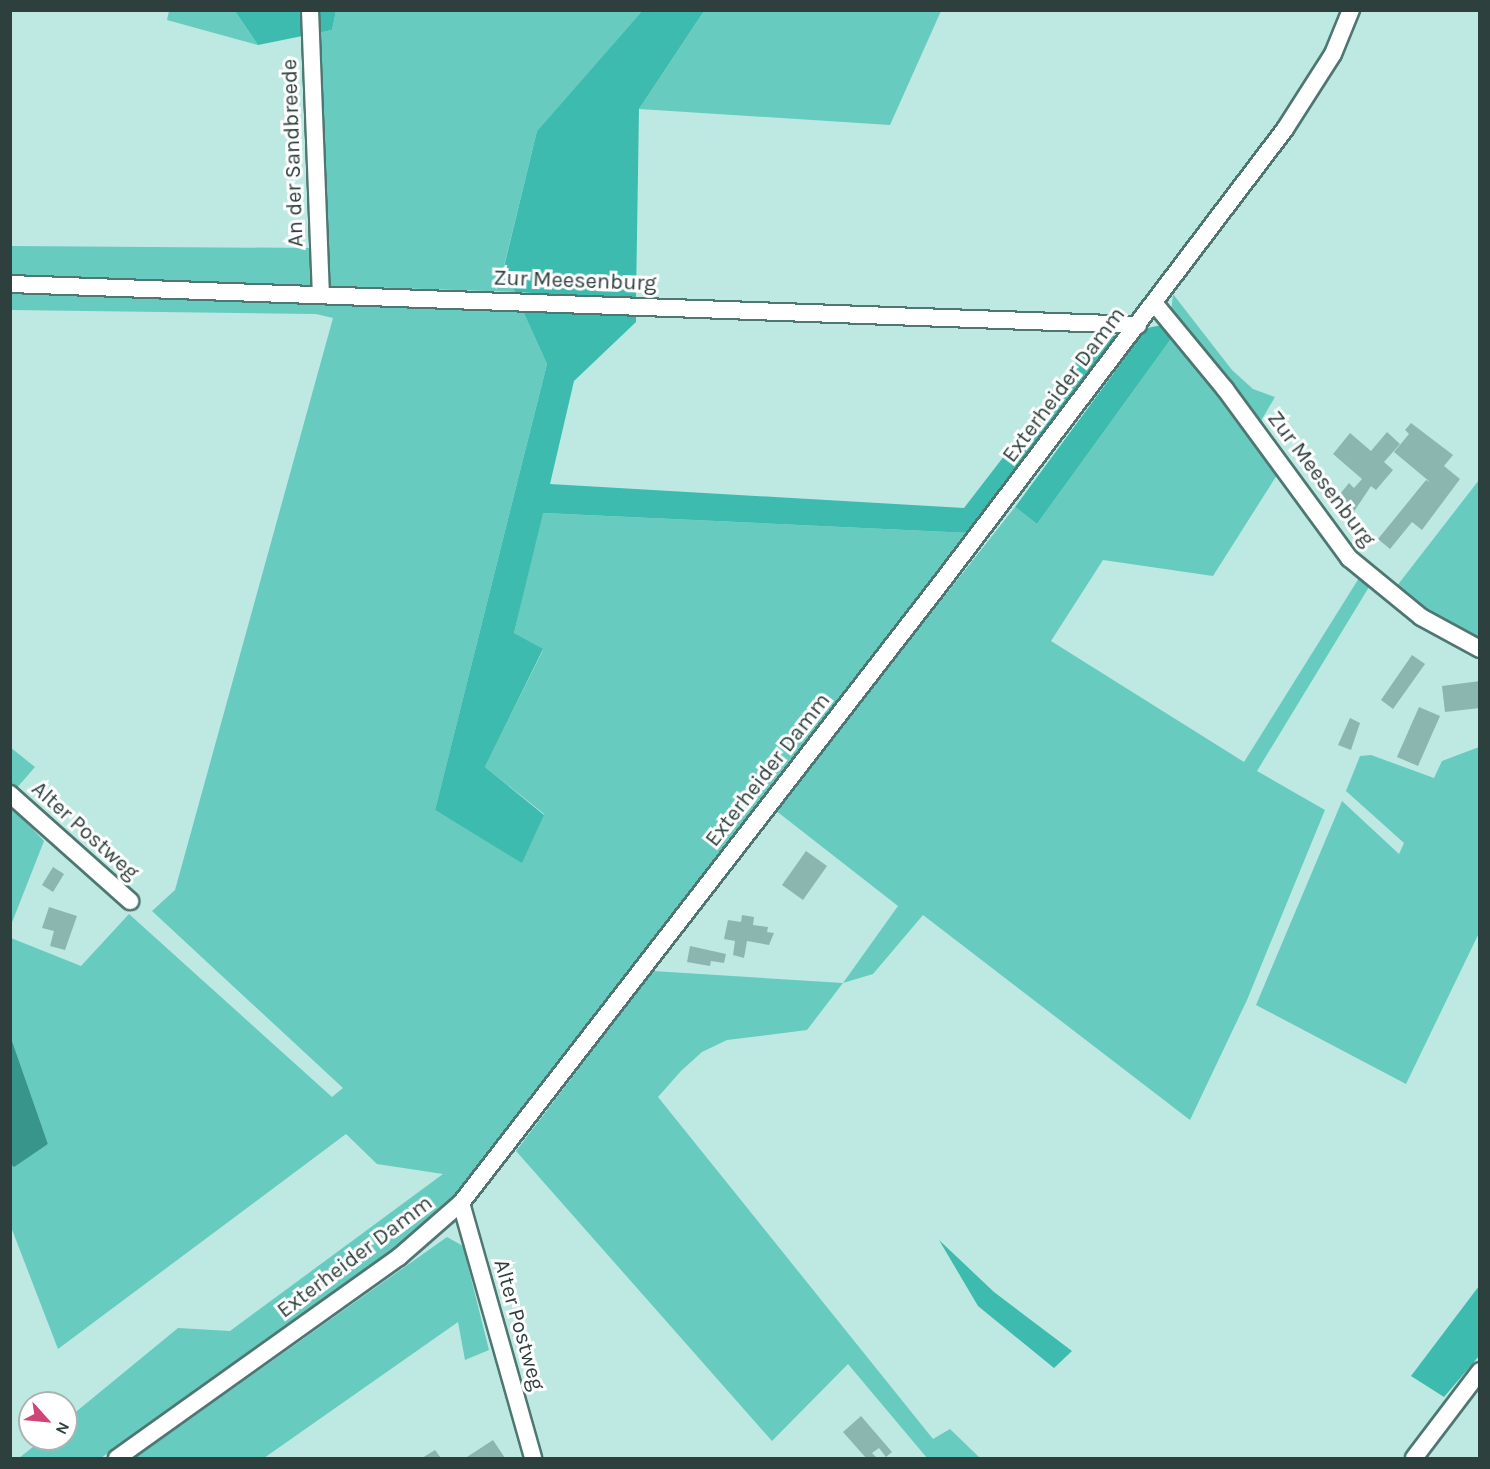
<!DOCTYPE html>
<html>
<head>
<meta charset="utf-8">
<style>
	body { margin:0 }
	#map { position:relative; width:1490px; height:1469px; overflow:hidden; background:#bde9e2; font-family:Karla,sans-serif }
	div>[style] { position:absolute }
	.green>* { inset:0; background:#68cbbf }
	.forest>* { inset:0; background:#3dbbae }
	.water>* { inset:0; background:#38958b }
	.building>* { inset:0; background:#8bb6b0 }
	.roads { filter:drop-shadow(2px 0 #4e7771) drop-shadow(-2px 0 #4e7771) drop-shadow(0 2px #4e7771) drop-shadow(0 -2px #4e7771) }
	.minor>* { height:16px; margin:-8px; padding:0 8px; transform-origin:8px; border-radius:8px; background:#fff }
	span { translate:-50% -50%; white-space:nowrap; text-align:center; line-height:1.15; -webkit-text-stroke:6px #fff; paint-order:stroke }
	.street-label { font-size:22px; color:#2e403d }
	.frame { position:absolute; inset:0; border:12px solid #2e403d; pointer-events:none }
	.north { position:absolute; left:18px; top:1391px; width:60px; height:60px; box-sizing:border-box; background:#fff; border:2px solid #abb3b1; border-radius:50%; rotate:117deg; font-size:16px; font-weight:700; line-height:24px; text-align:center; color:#2e403d }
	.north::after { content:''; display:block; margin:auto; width:21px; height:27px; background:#d04476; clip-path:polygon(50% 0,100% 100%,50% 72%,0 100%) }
</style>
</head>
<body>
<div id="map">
	<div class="green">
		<div style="clip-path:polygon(169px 11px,235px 11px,258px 45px,167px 20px)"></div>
		<div style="clip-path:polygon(336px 11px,642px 11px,537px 131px,504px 266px,515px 292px,330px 286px,317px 33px,332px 30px)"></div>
		<div style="clip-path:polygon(704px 11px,941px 11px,890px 125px,639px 109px)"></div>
		<div style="clip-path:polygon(11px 246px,312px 248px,312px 287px,11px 276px)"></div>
		<div style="clip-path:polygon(10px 292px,522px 309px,547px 364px,435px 810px,522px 862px,544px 814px,485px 767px,543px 650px,514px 633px,542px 513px,970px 533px,491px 1154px,444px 1209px,392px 1253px,101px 1458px,19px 1458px,43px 1439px,66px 1439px,66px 1420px,178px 1328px,230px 1331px,443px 1174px,377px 1164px,346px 1134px,58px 1349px,11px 1227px,11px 1163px,14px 1166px,48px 1144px,11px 1038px,11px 938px,81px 966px,129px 914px,332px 1097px,343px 1088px,152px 911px,175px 890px,333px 318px,316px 314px,11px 310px)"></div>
		<div style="clip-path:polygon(1173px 294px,1232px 370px,1253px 389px,1275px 397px,1258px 426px,1171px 313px)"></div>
		<div style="clip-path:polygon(1173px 336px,1277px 475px,1213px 576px,1103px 560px,1051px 641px,1244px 762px,1359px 578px,1369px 587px,1257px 771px,1325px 810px,1247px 1000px,1190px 1120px,923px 915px,873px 974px,843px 983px,807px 1030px,727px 1040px,702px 1052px,681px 1071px,658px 1097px,933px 1439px,950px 1429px,980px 1458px,927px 1458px,848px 1364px,772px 1441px,516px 1151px,653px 971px,843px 983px,898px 906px,775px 810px,1015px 507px,1037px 524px)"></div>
		<div style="clip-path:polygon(1479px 480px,1479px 642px,1393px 591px)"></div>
		<div style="clip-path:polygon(10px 747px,35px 767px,15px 790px,11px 786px)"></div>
		<div style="clip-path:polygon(1479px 747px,1479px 933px,1406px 1084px,1256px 1005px,1342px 801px,1399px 854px,1404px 843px,1346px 791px,1360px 756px,1371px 755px,1434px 778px,1442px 761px)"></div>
		<div style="clip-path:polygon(11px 806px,44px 841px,11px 925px)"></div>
		<div style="clip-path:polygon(447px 1237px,463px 1246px,489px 1350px,465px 1360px,458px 1322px,264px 1458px,135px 1458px)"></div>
	</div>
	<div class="forest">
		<div style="clip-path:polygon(235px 11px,336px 11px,332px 30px,258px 45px)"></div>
		<div style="clip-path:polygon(642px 11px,704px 11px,639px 109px,636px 299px,515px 292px,504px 267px,537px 131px)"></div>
		<div style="clip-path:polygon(522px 309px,636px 315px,636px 322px,574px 381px,550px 484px,964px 508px,1098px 334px,1118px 336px,970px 533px,543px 513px,514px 633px,543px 649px,485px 767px,544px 815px,522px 863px,435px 810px,547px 364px)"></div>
		<div style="clip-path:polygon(1162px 325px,1173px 336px,1037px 524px,1015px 507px,1147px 328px)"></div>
		<div style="clip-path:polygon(939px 1240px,994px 1292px,1072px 1351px,1054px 1368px,978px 1306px)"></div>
		<div style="clip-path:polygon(1479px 1286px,1479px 1356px,1444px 1397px,1411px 1376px)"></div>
	</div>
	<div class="water">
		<div style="clip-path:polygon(11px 1038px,48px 1144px,14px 1167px,10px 1163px)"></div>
	</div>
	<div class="building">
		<div style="clip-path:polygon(1411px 423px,1453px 455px,1444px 466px,1460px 479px,1422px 530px,1412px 522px,1390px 549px,1378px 539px,1426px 480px,1430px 482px,1394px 452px,1409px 434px,1405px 430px)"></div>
		<div style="clip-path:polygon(1387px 432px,1400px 444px,1384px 462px,1393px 470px,1376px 490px,1371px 486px,1349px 519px,1332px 504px,1349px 483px,1354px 488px,1362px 479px,1333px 454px,1350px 433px,1371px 451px)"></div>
		<div style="clip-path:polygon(1412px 655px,1425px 664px,1393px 709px,1381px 700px)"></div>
		<div style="clip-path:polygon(1480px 681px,1480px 708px,1445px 712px,1442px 686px)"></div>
		<div style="clip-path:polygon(1419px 707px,1440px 716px,1418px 766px,1397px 757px)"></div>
		<div style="clip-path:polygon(1350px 718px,1360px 723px,1351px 750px,1338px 745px)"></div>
		<div style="clip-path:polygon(806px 851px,827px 866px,803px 900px,782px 885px)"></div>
		<div style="clip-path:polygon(53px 867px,64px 874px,53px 892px,42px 885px)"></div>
		<div style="clip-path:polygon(49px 907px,77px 916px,65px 950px,50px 946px,54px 931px,42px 928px)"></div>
		<div style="clip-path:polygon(742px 915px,754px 917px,753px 925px,768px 927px,767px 932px,774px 933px,769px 945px,747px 941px,744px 958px,733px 955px,735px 941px,724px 939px,728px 920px,741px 922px)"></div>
		<div style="clip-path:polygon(690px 946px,726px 954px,724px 963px,711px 961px,710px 966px,687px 962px)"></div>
		<div style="clip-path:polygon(861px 1416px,892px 1452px,886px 1457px,879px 1448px,872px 1453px,877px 1458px,866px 1458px,843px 1432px)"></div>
		<div style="clip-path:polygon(493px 1440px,505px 1458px,468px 1458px,467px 1457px)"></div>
		<div style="clip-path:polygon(435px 1450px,441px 1458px,422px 1458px)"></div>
	</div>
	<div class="roads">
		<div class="minor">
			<div style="left:310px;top:10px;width:285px;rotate:87.8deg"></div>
			<div style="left:10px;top:284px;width:1129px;rotate:2.08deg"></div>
			<div style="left:1155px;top:304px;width:110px;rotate:50.5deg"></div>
			<div style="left:1225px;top:389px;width:210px;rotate:53.7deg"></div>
			<div style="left:1349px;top:558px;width:93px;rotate:39.3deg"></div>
			<div style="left:1421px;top:617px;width:67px;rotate:28.5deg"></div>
			<div style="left:10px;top:794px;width:161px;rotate:41.7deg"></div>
			<div style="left:461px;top:1203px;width:265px;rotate:74.2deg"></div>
			<div style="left:117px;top:1458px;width:346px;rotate:-35.5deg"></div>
			<div style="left:399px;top:1257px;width:82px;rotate:-41.1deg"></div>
			<div style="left:461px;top:1203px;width:794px;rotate:-52.26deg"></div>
			<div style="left:947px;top:575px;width:560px;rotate:-52.84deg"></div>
			<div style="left:1285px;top:129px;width:89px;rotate:-57.4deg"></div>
			<div style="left:1333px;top:54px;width:48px;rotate:-67.8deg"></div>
			<div style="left:1414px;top:1458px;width:109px;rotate:-52.8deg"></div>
		</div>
	</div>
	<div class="street-label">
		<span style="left:293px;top:153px;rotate:-92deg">An der Sandbreede</span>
		<span style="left:575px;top:281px;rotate:2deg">Zur Meesenburg</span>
		<span style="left:1064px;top:385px;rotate:-53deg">Exterheider Damm</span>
		<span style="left:1321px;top:479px;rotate:53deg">Zur Meesenburg</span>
		<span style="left:768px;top:770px;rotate:-52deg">Exterheider Damm</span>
		<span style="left:85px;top:831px;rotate:42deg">Alter Postweg</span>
		<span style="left:355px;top:1257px;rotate:-37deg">Exterheider Damm</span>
		<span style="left:519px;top:1325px;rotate:74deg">Alter Postweg</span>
	</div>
	<div class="frame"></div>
	<div class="north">N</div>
</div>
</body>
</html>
